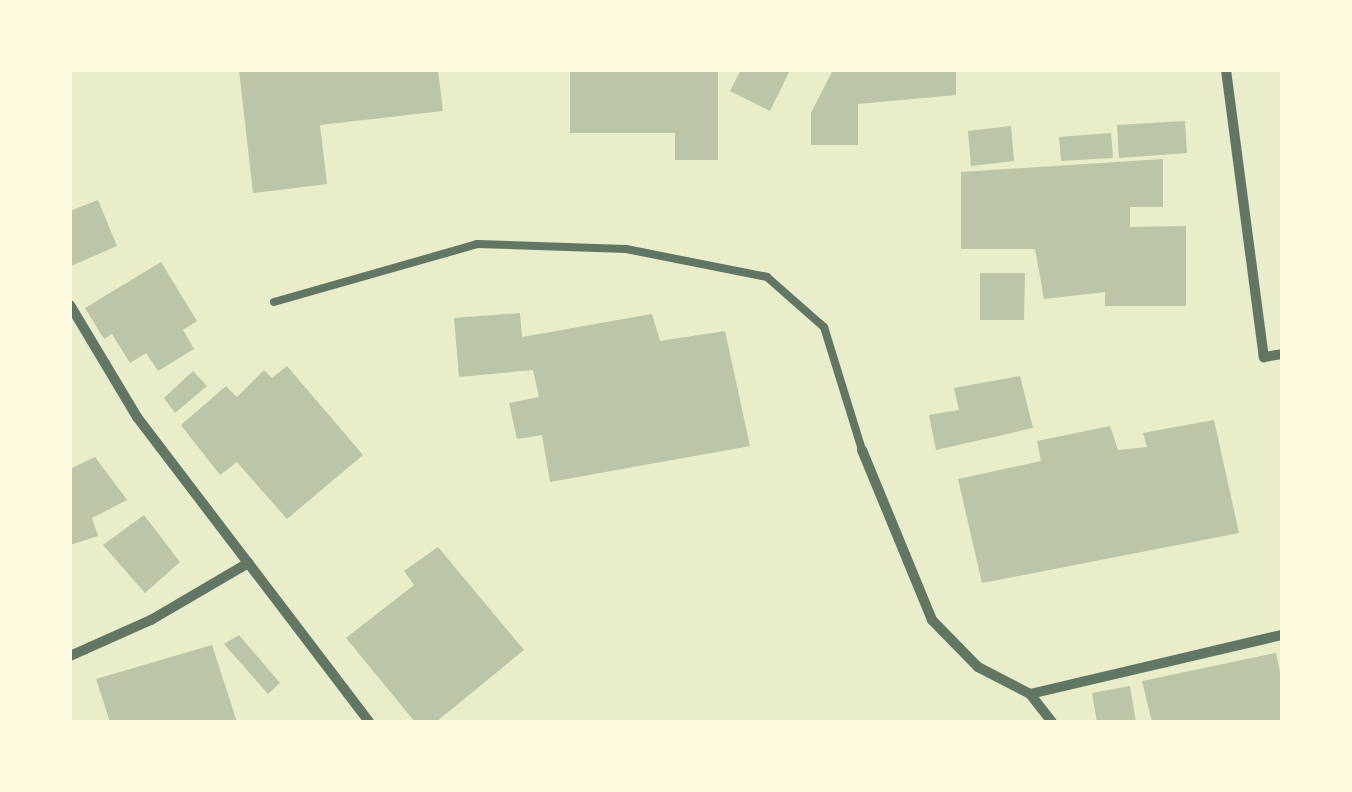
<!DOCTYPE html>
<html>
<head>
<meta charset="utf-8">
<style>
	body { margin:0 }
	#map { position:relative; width:1352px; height:792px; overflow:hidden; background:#e9edc9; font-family:Ubuntu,sans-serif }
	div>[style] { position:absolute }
	.building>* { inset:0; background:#bcc5a7 }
	.service>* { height:8px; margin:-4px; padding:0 4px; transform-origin:4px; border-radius:4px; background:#617663 }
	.minor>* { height:10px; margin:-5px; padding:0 5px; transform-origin:5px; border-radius:5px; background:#617663 }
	span { translate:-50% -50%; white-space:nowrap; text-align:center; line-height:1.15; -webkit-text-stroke:8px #fefae0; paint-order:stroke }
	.frame { position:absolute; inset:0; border:72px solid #fefae0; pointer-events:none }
</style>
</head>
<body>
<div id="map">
	<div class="building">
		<div style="clip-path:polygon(239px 70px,438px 70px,443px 111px,320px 125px,327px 184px,253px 193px)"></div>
		<div style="clip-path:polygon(570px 70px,718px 70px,718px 160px,675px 160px,675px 133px,570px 133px)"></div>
		<div style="clip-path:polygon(741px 70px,790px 70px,770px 111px,730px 91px)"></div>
		<div style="clip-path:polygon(833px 70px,956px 70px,956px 95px,858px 104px,858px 145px,811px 145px,811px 113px)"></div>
		<div style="clip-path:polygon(1185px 121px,1187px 153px,1119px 158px,1117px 125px)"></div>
		<div style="clip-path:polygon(1011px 126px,1014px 161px,971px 166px,968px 131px)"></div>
		<div style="clip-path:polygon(1111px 133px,1113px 158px,1061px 161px,1059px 137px)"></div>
		<div style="clip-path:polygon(1163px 159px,1163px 207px,1130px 207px,1130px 227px,1186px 226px,1186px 306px,1105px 306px,1105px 292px,1044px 299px,1035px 249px,961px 249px,961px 172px)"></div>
		<div style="clip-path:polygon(98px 200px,117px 246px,71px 266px,70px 211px)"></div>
		<div style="clip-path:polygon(161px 262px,197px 321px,183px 330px,194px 349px,158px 371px,146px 353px,130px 363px,112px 334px,104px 339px,85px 308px)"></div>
		<div style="clip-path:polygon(980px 273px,1025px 273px,1024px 320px,980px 320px)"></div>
		<div style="clip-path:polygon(520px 313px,522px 337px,652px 314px,660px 341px,725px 331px,750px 446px,550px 482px,542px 435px,517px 439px,509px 403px,539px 397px,533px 370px,459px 377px,454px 318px)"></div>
		<div style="clip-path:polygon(287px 366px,363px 455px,287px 519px,237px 462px,220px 475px,181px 425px,226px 386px,237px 397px,264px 370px,272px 378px)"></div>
		<div style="clip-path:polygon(193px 371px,207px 386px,175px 413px,164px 398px)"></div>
		<div style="clip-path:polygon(1020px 376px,1033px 428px,936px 450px,929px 415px,959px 410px,954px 388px)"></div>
		<div style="clip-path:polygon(1214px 420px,1239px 533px,982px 583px,958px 479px,1041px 461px,1037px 441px,1110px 426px,1118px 450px,1147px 447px,1143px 433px)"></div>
		<div style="clip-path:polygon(95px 457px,127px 500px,92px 518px,98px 536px,70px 545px,70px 469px)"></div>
		<div style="clip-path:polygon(144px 515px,180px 562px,145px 593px,103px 545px)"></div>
		<div style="clip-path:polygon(438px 547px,524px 650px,436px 722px,415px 722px,346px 638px,414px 585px,404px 571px)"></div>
		<div style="clip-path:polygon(239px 635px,280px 683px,268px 694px,224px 644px)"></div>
		<div style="clip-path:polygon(212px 645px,237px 722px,110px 722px,96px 679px)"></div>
		<div style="clip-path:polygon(1276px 653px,1282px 682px,1282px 722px,1152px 722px,1142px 681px)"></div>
		<div style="clip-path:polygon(1130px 686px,1136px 722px,1097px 722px,1092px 693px)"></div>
	</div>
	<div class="service">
		<div style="left:274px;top:302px;width:211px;rotate:-15.9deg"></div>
		<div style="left:477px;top:244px;width:149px;rotate:1.9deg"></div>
		<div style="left:626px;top:249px;width:144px;rotate:11.2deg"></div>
		<div style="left:767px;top:277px;width:76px;rotate:41.3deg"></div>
		<div style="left:824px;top:327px;width:129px;rotate:72.8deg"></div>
	</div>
	<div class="minor">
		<div style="left:1226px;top:70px;width:290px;rotate:82.5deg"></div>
		<div style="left:1264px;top:357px;width:18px;rotate:-9deg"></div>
		<div style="left:70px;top:305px;width:131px;rotate:59.1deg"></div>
		<div style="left:137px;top:417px;width:383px;rotate:52.7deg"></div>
		<div style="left:862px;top:450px;width:184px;rotate:67.6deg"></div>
		<div style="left:932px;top:620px;width:66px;rotate:45.6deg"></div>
		<div style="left:978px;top:667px;width:59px;rotate:27.4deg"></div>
		<div style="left:70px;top:656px;width:89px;rotate:-24deg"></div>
		<div style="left:151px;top:620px;width:113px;rotate:-30.4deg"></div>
		<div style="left:1052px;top:722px;width:36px;rotate:-128deg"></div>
		<div style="left:1030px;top:694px;width:259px;rotate:-13.2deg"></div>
	</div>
	<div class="frame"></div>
</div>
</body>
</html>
